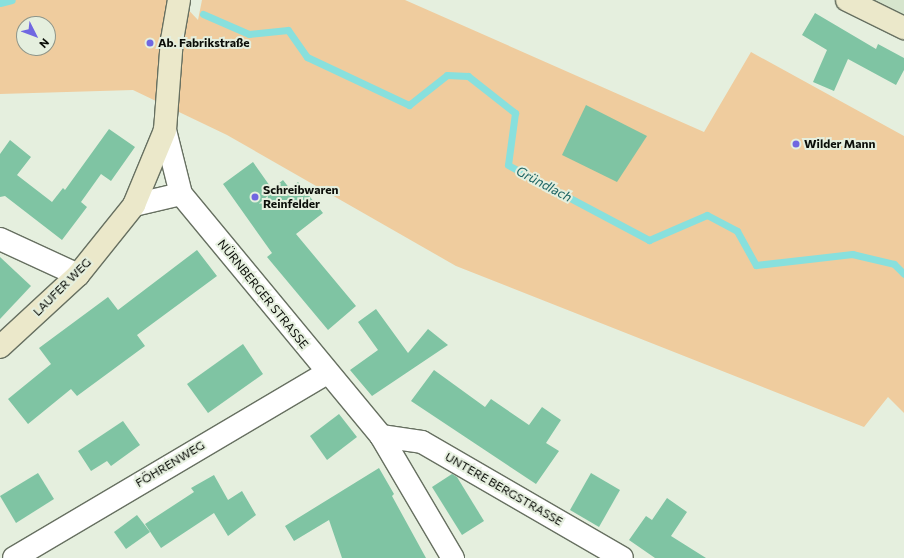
<!DOCTYPE html>
<html>
<head>
<meta charset="utf-8">
<style>
	body { margin:0 }
	#map { position:relative; width:904px; height:558px; overflow:hidden; background:#e5efde; font-family:Commissioner,sans-serif }
	div>[style] { position:absolute }
	.built>* { inset:0; background:#d6e5cd }
	.green>* { inset:0; background:#efcc9e }
	.stream>* { height:7px; margin:-3.5px; padding:0 3.5px; transform-origin:3.5px; border-radius:3.5px; background:#88e0dd }
	.building>* { inset:0; background:#7fc4a3 }
	.roads { filter:drop-shadow(1px 0 #677061) drop-shadow(-1px 0 #677061) drop-shadow(0 1px #677061) drop-shadow(0 -1px #677061) }
	.street>* { height:22px; margin:-11px; padding:0 11px; transform-origin:11px; border-radius:11px; background:#fff }
	.secondary>* { height:22px; margin:-11px; padding:0 11px; transform-origin:11px; border-radius:11px; background:#ebe8ca }
	.dots>* { width:11px; height:11px; translate:-50% -50%; box-sizing:border-box; border:2px solid #e5efde; border-radius:50% }
	span { translate:-50% -50%; white-space:nowrap; text-align:center; line-height:1.15; -webkit-text-stroke:4px #e5efde; paint-order:stroke }
	.poi-label { font-size:12px; color:#0b0e09; font-weight:700 }
	.left { translate:0 -50%; text-align:left }
	.street-label { font-size:12px; color:#0b0e09 }
	.water-label { font-size:13px; color:#1b6362; font-style:italic }
	.north { position:absolute; left:16px; top:16px; width:40px; height:40px; box-sizing:border-box; background:#e5efde; border:1px solid #8e9589; border-radius:50%; rotate:132deg; font-size:11px; font-weight:700; line-height:16px; text-align:center; color:#0b0e09 }
	.north::after { content:''; display:block; margin:auto; width:14px; height:18px; background:#7067e1; clip-path:polygon(50% 0,100% 100%,50% 72%,0 100%) }
</style>
</head>
<body>
<div id="map">
	<div class="built">
		<div style="clip-path:polygon(843px 0,904px 0,904px 37px)"></div>
	</div>
	<div class="green">
		<div style="clip-path:polygon(evenodd,0 0,179px 0,198px 20px,202px 0,405px 0,704px 132px,751px 52px,904px 136px,904px 413px,888px 397px,864px 427px,456px 266px,227px 135px,133px 90px,0 94px,0 0,24px 24px,48px 24px,48px 48px,24px 48px,24px 24px)"></div>
	</div>
	<div class="stream">
		<div style="left:0;top:3px;width:12px;rotate:-14deg"></div>
		<div style="left:203px;top:14px;width:50px;rotate:23.5deg"></div>
		<div style="left:249px;top:34px;width:39px;rotate:-6deg"></div>
		<div style="left:288px;top:30px;width:33px;rotate:55deg"></div>
		<div style="left:307px;top:57px;width:113px;rotate:25.2deg"></div>
		<div style="left:409px;top:105px;width:48px;rotate:-38.3deg"></div>
		<div style="left:447px;top:75px;width:21px;rotate:3deg"></div>
		<div style="left:468px;top:76px;width:60px;rotate:38.2deg"></div>
		<div style="left:515px;top:113px;width:52px;rotate:97.7deg"></div>
		<div style="left:508px;top:165px;width:160px;rotate:28deg"></div>
		<div style="left:649px;top:240px;width:63px;rotate:-23.3deg"></div>
		<div style="left:707px;top:215px;width:34px;rotate:28deg"></div>
		<div style="left:737px;top:231px;width:39px;rotate:61deg"></div>
		<div style="left:756px;top:265px;width:97px;rotate:-6.5deg"></div>
		<div style="left:852px;top:254px;width:43px;rotate:13.4deg"></div>
		<div style="left:894px;top:264px;width:14px;rotate:45deg"></div>
	</div>
	<div class="building">
		<div style="clip-path:polygon(815px 13px,876px 49px,878px 44px,904px 58px,904px 70px,896px 85px,848px 59px,834px 91px,813px 82px,827px 50px,802px 35px)"></div>
		<div style="clip-path:polygon(586px 105px,647px 136px,617px 182px,562px 155px)"></div>
		<div style="clip-path:polygon(109px 129px,135px 147px,111px 181px,101px 174px,81px 202px,87px 207px,62px 240px,5px 196px,0 197px,0 154px,10px 140px,31px 157px,17px 175px,52px 202px,63px 188px,65px 190px)"></div>
		<div style="clip-path:polygon(253px 162px,272px 189px,283px 180px,290px 189px,298px 182px,323px 213px,296px 234px,356px 306px,328px 330px,267px 257px,272px 253px,223px 184px)"></div>
		<div style="clip-path:polygon(197px 250px,217px 276px,137px 335px,145px 346px,77px 396px,71px 389px,28px 424px,8px 399px,51px 364px,39px 348px,108px 297px,118px 310px)"></div>
		<div style="clip-path:polygon(0 257px,31px 286px,0 319px)"></div>
		<div style="clip-path:polygon(376px 309px,408px 353px,428px 329px,448px 345px,372px 396px,350px 370px,378px 350px,358px 322px)"></div>
		<div style="clip-path:polygon(243px 344px,263px 374px,208px 413px,187px 384px)"></div>
		<div style="clip-path:polygon(434px 370px,485px 407px,491px 399px,529px 425px,542px 407px,561px 420px,546px 443px,559px 451px,536px 484px,411px 401px)"></div>
		<div style="clip-path:polygon(339px 414px,357px 437px,327px 460px,310px 436px)"></div>
		<div style="clip-path:polygon(123px 421px,140px 445px,111px 466px,107px 461px,91px 471px,78px 451px)"></div>
		<div style="clip-path:polygon(379px 468px,394px 494px,392px 496px,426px 558px,342px 558px,329px 520px,294px 541px,285px 526px)"></div>
		<div style="clip-path:polygon(38px 473px,54px 499px,16px 523px,0 496px)"></div>
		<div style="clip-path:polygon(591px 473px,620px 490px,599px 527px,570px 510px)"></div>
		<div style="clip-path:polygon(452px 474px,457px 477px,484px 521px,462px 535px,432px 487px)"></div>
		<div style="clip-path:polygon(214px 475px,228px 500px,242px 491px,256px 515px,228px 536px,214px 513px,161px 548px,145px 524px,194px 492px,191px 488px)"></div>
		<div style="clip-path:polygon(667px 498px,687px 512px,671px 536px,706px 558px,655px 558px,629px 540px,646px 516px,652px 520px)"></div>
		<div style="clip-path:polygon(137px 515px,150px 532px,126px 549px,114px 532px)"></div>
	</div>
	<div class="roads">
		<div class="street">
			<div style="left:165px;top:130px;width:66px;rotate:76deg"></div>
			<div style="left:181px;top:194px;width:314px;rotate:50.4deg"></div>
			<div style="left:381px;top:436px;width:142px;rotate:59.5deg"></div>
			<div style="left:134px;top:205px;width:48px;rotate:-13.2deg"></div>
			<div style="left:0;top:239px;width:86px;rotate:24.8deg"></div>
			<div style="left:381px;top:436px;width:41px;rotate:8.3deg"></div>
			<div style="left:422px;top:442px;width:231px;rotate:30.1deg"></div>
			<div style="left:14px;top:558px;width:364px;rotate:-30.6deg"></div>
		</div>
		<div class="secondary">
			<div style="left:847px;top:0;width:64px;rotate:26.2deg"></div>
			<div style="left:0;top:347px;width:106px;rotate:-42.7deg"></div>
			<div style="left:78px;top:275px;width:90px;rotate:-51.3deg"></div>
			<div style="left:134px;top:205px;width:81px;rotate:-67.5deg"></div>
			<div style="left:165px;top:130px;width:90px;rotate:-85.6deg"></div>
			<div style="left:172px;top:40px;width:41px;rotate:-80.1deg"></div>
		</div>
	</div>
	<div class="dots">
		<div style="left:150px;top:43px;background:#7067e1"></div>
		<div style="left:796px;top:144px;background:#7067e1"></div>
		<div style="left:255px;top:197px;background:#7067e1"></div>
	</div>
	<div class="poi-label">
		<span class="left" style="left:158px;top:43px">Ab. Fabrikstraße</span>
		<span class="left" style="left:804px;top:144px">Wilder Mann</span>
		<span class="left" style="left:263px;top:197px">Schreibwaren<br>Reinfelder</span>
	</div>
	<div class="street-label">
		<span style="left:62px;top:287px;rotate:-45deg">LAUFER WEG</span>
		<span style="left:263px;top:294px;rotate:51deg">NÜRNBERGER STRASSE</span>
		<span style="left:170px;top:464px;rotate:-31deg">FÖHRENWEG</span>
		<span style="left:504px;top:489px;rotate:30deg">UNTERE BERGSTRASSE</span>
	</div>
	<div class="water-label">
		<span style="left:544px;top:184px;rotate:28deg">Gründlach</span>
	</div>
	<div class="north">N</div>
</div>
</body>
</html>
